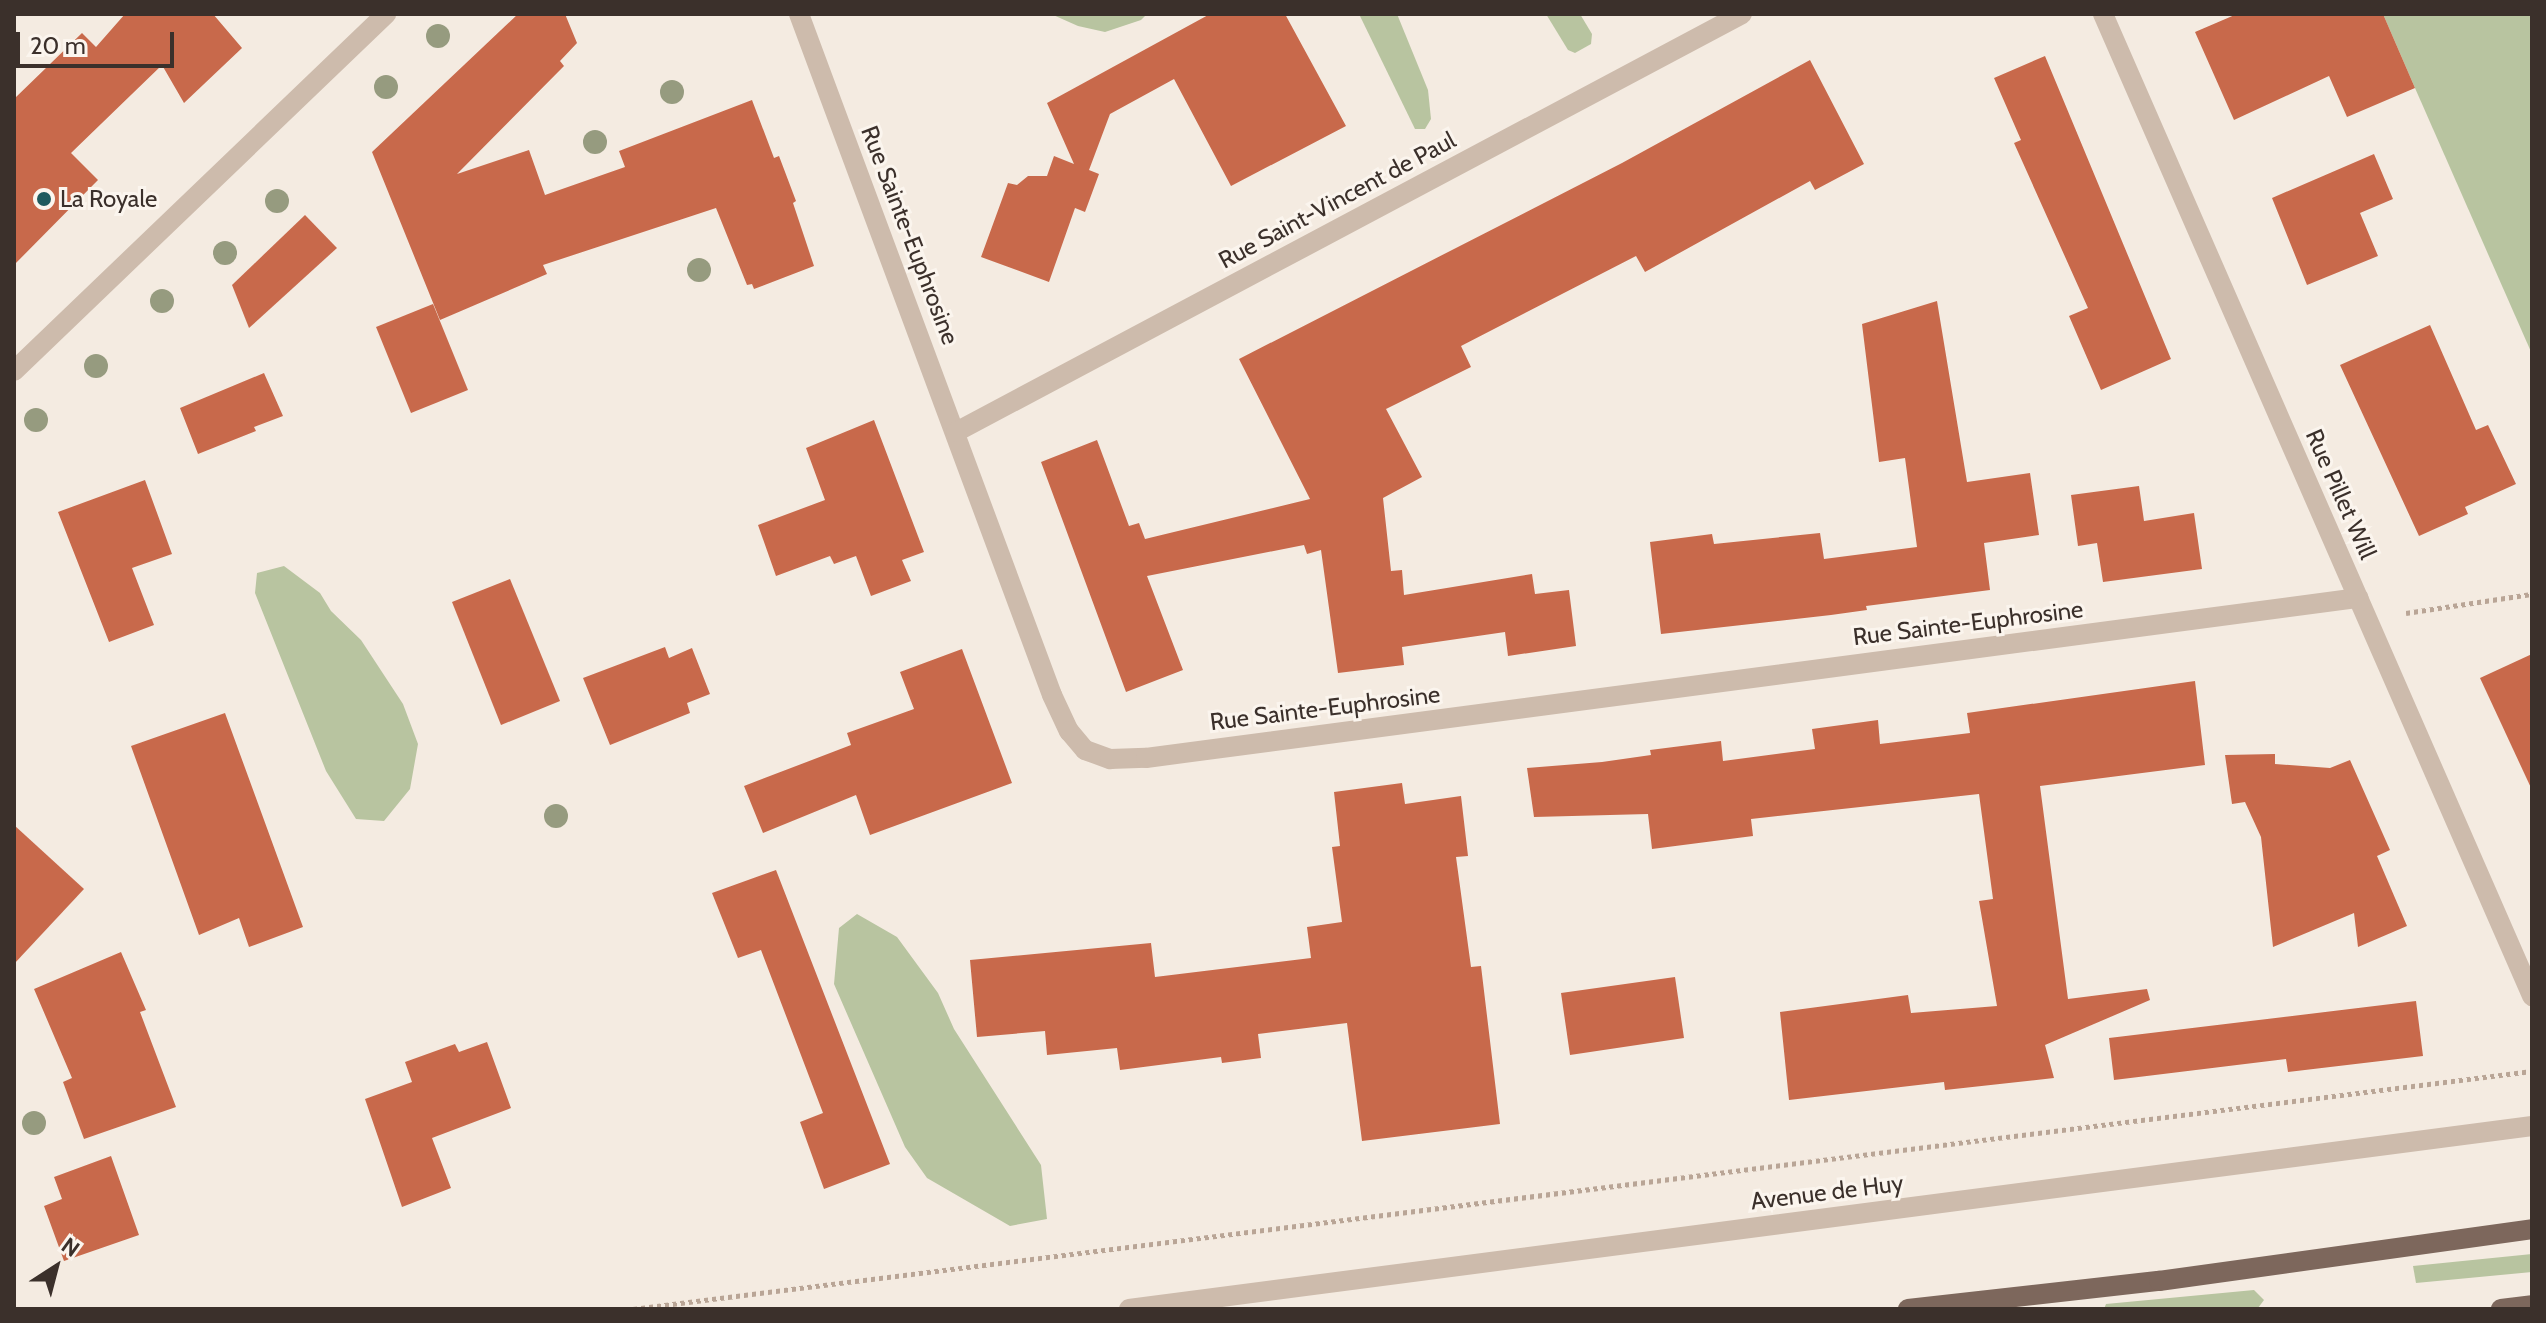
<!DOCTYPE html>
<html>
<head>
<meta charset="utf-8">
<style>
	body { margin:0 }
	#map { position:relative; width:2546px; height:1323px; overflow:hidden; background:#f4ebe1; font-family:Cabin,sans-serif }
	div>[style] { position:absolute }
	.green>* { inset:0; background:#b8c4a0 }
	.building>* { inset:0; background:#c8694b }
	.path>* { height:5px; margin-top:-2.5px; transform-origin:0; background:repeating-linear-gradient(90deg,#b9a596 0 4px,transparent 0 8px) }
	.minor>* { height:20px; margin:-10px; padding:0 10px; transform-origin:10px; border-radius:10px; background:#cdbbac }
	.tertiary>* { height:20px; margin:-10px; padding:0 10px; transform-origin:10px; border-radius:10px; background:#cdbbac }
	.primary>* { height:20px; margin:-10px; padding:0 10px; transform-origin:10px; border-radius:10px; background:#7d675c }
	.trees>* { width:24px; height:24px; margin:-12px; border-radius:50%; background:#969b7f }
	.dots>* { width:22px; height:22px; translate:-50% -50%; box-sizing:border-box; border:4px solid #fbf5ee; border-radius:50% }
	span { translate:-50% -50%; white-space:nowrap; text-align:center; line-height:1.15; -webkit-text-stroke:6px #fbf5ee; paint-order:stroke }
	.poi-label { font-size:24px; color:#3b302b }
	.left { translate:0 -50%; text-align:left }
	.street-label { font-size:24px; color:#3b302b }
	.frame { position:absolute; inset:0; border:16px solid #3b302b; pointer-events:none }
	.north { position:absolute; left:16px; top:1227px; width:80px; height:80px; -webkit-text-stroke:6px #fbf5ee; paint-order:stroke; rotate:36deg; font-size:22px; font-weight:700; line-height:32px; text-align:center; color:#3b302b }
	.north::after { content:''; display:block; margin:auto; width:28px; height:36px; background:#3b302b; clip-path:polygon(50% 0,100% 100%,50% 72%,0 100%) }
	.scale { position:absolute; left:16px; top:32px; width:158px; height:36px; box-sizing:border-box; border:4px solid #3b302b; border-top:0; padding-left:10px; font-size:24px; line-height:28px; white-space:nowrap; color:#3b302b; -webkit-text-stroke:6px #fbf5ee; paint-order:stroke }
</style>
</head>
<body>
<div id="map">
	<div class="green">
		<div style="clip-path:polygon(1051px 14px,1147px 14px,1141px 20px,1105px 32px,1078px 26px)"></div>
		<div style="clip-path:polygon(1359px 14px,1397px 14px,1428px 90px,1431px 119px,1425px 129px,1415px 129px)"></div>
		<div style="clip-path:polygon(1546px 14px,1580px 14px,1592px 34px,1591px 44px,1575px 53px,1568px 50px)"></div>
		<div style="clip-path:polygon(2383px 14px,2532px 14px,2532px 354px,2415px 88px)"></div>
		<div style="clip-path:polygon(284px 566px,320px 593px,331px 611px,361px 640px,403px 704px,418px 744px,410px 789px,384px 821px,356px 819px,326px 771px,255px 593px,257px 573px)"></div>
		<div style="clip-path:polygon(857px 914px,897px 937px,938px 993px,954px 1029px,1041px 1165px,1047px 1219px,1010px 1226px,927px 1178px,905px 1147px,834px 984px,839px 928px)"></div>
		<div style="clip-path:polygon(2532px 1254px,2532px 1272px,2416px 1283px,2413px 1266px)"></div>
		<div style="clip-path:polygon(2254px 1290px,2264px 1300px,2258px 1308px,2104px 1309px,2106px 1304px)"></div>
	</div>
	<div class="building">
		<div style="clip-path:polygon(125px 14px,213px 14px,242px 48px,184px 103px,162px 65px,71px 153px,98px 180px,14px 265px,14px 99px,82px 33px,96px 47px)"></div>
		<div style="clip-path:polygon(518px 14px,565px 14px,577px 43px,560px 61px,564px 66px,457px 174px,529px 150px,545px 195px,625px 167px,619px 151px,752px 100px,774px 158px,779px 156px,796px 201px,793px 203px,814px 266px,754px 289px,752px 284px,747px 285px,716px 208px,543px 265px,547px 274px,440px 320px,372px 152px)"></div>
		<div style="clip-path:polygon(1210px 14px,1285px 14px,1346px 126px,1231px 186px,1174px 79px,1110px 114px,1089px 170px,1099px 174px,1085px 212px,1075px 208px,1049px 282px,981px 257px,1008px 183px,1017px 185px,1028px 176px,1047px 176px,1054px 156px,1074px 164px,1047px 103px)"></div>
		<div style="clip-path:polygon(2237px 14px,2383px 14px,2415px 88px,2347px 117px,2329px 76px,2234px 120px,2195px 32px)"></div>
		<div style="clip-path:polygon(2045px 56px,2171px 359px,2101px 390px,2069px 316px,2088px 308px,2014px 143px,2021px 140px,1994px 78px)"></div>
		<div style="clip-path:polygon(1810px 60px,1864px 164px,1815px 190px,1810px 181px,1645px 272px,1636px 256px,1461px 346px,1471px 367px,1386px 409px,1422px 477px,1383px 498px,1391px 571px,1402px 570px,1404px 595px,1532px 574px,1535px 594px,1569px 590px,1576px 646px,1508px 656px,1505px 632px,1402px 647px,1404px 665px,1338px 673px,1321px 550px,1307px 554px,1304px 545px,1147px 576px,1183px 670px,1126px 692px,1041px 462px,1097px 440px,1129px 526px,1139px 523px,1145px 539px,1310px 499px,1239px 359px,1622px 163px)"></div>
		<div style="clip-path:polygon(2374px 154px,2393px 199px,2360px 213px,2378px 256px,2307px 285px,2272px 198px)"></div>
		<div style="clip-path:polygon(305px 215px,337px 248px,249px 328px,232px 285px)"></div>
		<div style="clip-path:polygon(1937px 301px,1967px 482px,2030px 473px,2039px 535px,1984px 543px,1990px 590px,1866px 606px,1867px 610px,1831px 615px,1661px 634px,1650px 542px,1712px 534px,1714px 544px,1820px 533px,1824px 559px,1917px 547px,1905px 458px,1879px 462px,1862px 324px)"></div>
		<div style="clip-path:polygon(433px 304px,468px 390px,411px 413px,376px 327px)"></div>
		<div style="clip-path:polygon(2430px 325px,2476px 430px,2488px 425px,2516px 484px,2465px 507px,2468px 514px,2419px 536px,2340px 365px)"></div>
		<div style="clip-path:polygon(264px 373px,283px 416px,254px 427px,256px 431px,198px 454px,180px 408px)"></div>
		<div style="clip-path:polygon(874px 420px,924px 552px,902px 560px,911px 581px,871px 596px,856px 556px,834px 564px,830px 556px,776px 576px,758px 525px,825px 500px,806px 448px)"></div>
		<div style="clip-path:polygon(145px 480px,172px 554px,132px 568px,154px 625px,109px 642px,58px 512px)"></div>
		<div style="clip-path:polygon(2139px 486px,2144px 521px,2194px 513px,2202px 569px,2103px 582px,2097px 543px,2078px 546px,2071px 495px)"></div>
		<div style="clip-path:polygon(510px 579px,560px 701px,501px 725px,452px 602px)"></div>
		<div style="clip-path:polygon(665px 647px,669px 658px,692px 648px,710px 694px,687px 703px,690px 713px,610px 745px,583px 678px)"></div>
		<div style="clip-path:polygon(962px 649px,1012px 783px,870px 835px,856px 795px,763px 833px,744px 786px,851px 745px,847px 733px,914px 709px,900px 672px)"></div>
		<div style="clip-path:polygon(2532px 654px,2532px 790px,2480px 678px)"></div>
		<div style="clip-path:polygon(2195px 681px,2205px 765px,2040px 786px,2068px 999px,2147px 989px,2150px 1000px,2045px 1045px,2054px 1078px,1945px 1090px,1944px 1082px,1789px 1100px,1780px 1012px,1908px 995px,1911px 1013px,1997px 1006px,1979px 901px,1993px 899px,1979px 794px,1751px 819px,1753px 836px,1652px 849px,1648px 814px,1534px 817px,1527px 768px,1602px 762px,1651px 755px,1650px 750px,1721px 741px,1723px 761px,1815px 749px,1812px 729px,1878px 720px,1880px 744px,1970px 733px,1967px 713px)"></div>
		<div style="clip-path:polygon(225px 713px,303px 927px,249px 947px,239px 918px,199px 935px,131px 746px)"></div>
		<div style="clip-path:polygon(2275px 754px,2275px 764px,2330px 768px,2350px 760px,2390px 850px,2377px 856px,2407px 926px,2358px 947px,2354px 913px,2273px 947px,2261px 837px,2245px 802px,2232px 804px,2225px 755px)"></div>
		<div style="clip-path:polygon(1402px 783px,1405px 804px,1461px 796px,1468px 856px,1456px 857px,1471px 967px,1481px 966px,1500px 1124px,1362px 1141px,1347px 1023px,1258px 1034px,1261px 1058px,1222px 1063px,1221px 1057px,1120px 1070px,1117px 1048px,1047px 1055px,1045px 1031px,977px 1037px,970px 960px,1151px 943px,1155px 977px,1311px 958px,1307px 927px,1342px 922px,1332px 847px,1340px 846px,1334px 792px)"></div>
		<div style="clip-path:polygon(14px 825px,84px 889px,14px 964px)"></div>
		<div style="clip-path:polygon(776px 870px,890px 1164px,824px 1189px,800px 1122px,823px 1113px,761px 950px,738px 958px,712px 893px)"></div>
		<div style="clip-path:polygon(121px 952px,146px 1010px,140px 1012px,176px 1107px,84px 1139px,63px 1082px,72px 1078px,34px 989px)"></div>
		<div style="clip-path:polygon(1675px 977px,1684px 1038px,1570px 1055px,1561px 993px)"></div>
		<div style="clip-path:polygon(2416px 1001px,2423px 1056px,2288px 1072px,2286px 1059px,2114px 1080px,2109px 1038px)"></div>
		<div style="clip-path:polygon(487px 1042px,511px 1108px,432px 1138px,451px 1188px,402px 1207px,365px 1099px,412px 1082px,405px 1062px,455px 1044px,459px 1052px)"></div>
		<div style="clip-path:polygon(111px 1156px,139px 1235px,64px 1261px,44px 1206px,62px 1199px,54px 1177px)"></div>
	</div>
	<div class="path">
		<div style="left:2406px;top:613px;width:127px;rotate:-8.6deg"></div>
		<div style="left:633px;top:1309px;width:1914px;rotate:-7.14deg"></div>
	</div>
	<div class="minor">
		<div style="left:799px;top:14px;width:726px;rotate:69.62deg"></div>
		<div style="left:1052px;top:695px;width:40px;rotate:65deg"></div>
		<div style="left:1069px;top:731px;width:25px;rotate:50deg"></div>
		<div style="left:1085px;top:750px;width:27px;rotate:20deg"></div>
		<div style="left:1110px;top:759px;width:36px;rotate:-2deg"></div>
		<div style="left:1146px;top:758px;width:1223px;rotate:-7.52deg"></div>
		<div style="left:2103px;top:14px;width:1072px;rotate:66.4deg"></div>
		<div style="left:956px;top:432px;width:890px;rotate:-28deg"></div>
		<div style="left:1129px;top:1309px;width:1415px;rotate:-7.43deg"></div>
	</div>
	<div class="tertiary">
		<div style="left:14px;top:371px;width:516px;rotate:-43.82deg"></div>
	</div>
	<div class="primary">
		<div style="left:1908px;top:1309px;width:253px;rotate:-6.4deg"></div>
		<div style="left:2159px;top:1281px;width:377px;rotate:-7.9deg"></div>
		<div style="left:2501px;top:1309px;width:31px;rotate:-7deg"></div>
	</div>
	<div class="trees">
		<div style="left:438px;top:36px"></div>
		<div style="left:386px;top:87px"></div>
		<div style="left:672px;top:92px"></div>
		<div style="left:595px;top:142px"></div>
		<div style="left:277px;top:201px"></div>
		<div style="left:225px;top:253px"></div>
		<div style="left:699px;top:270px"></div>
		<div style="left:162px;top:301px"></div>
		<div style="left:96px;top:366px"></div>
		<div style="left:36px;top:420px"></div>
		<div style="left:556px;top:816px"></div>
		<div style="left:34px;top:1123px"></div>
	</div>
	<div class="dots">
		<div style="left:44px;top:199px;background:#1f5a5e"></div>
	</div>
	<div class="poi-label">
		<span class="left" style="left:60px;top:199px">La Royale</span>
	</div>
	<div class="street-label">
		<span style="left:1337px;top:200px;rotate:-28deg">Rue Saint-Vincent de Paul</span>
		<span style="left:910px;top:235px;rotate:69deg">Rue Sainte-Euphrosine</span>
		<span style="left:2341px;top:494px;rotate:66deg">Rue Pillet Will</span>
		<span style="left:1968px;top:623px;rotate:-7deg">Rue Sainte-Euphrosine</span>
		<span style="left:1325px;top:708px;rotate:-7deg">Rue Sainte-Euphrosine</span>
		<span style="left:1827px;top:1192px;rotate:-7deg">Avenue de Huy</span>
	</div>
	<div class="frame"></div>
	<div class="north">N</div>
	<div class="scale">20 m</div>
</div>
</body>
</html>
